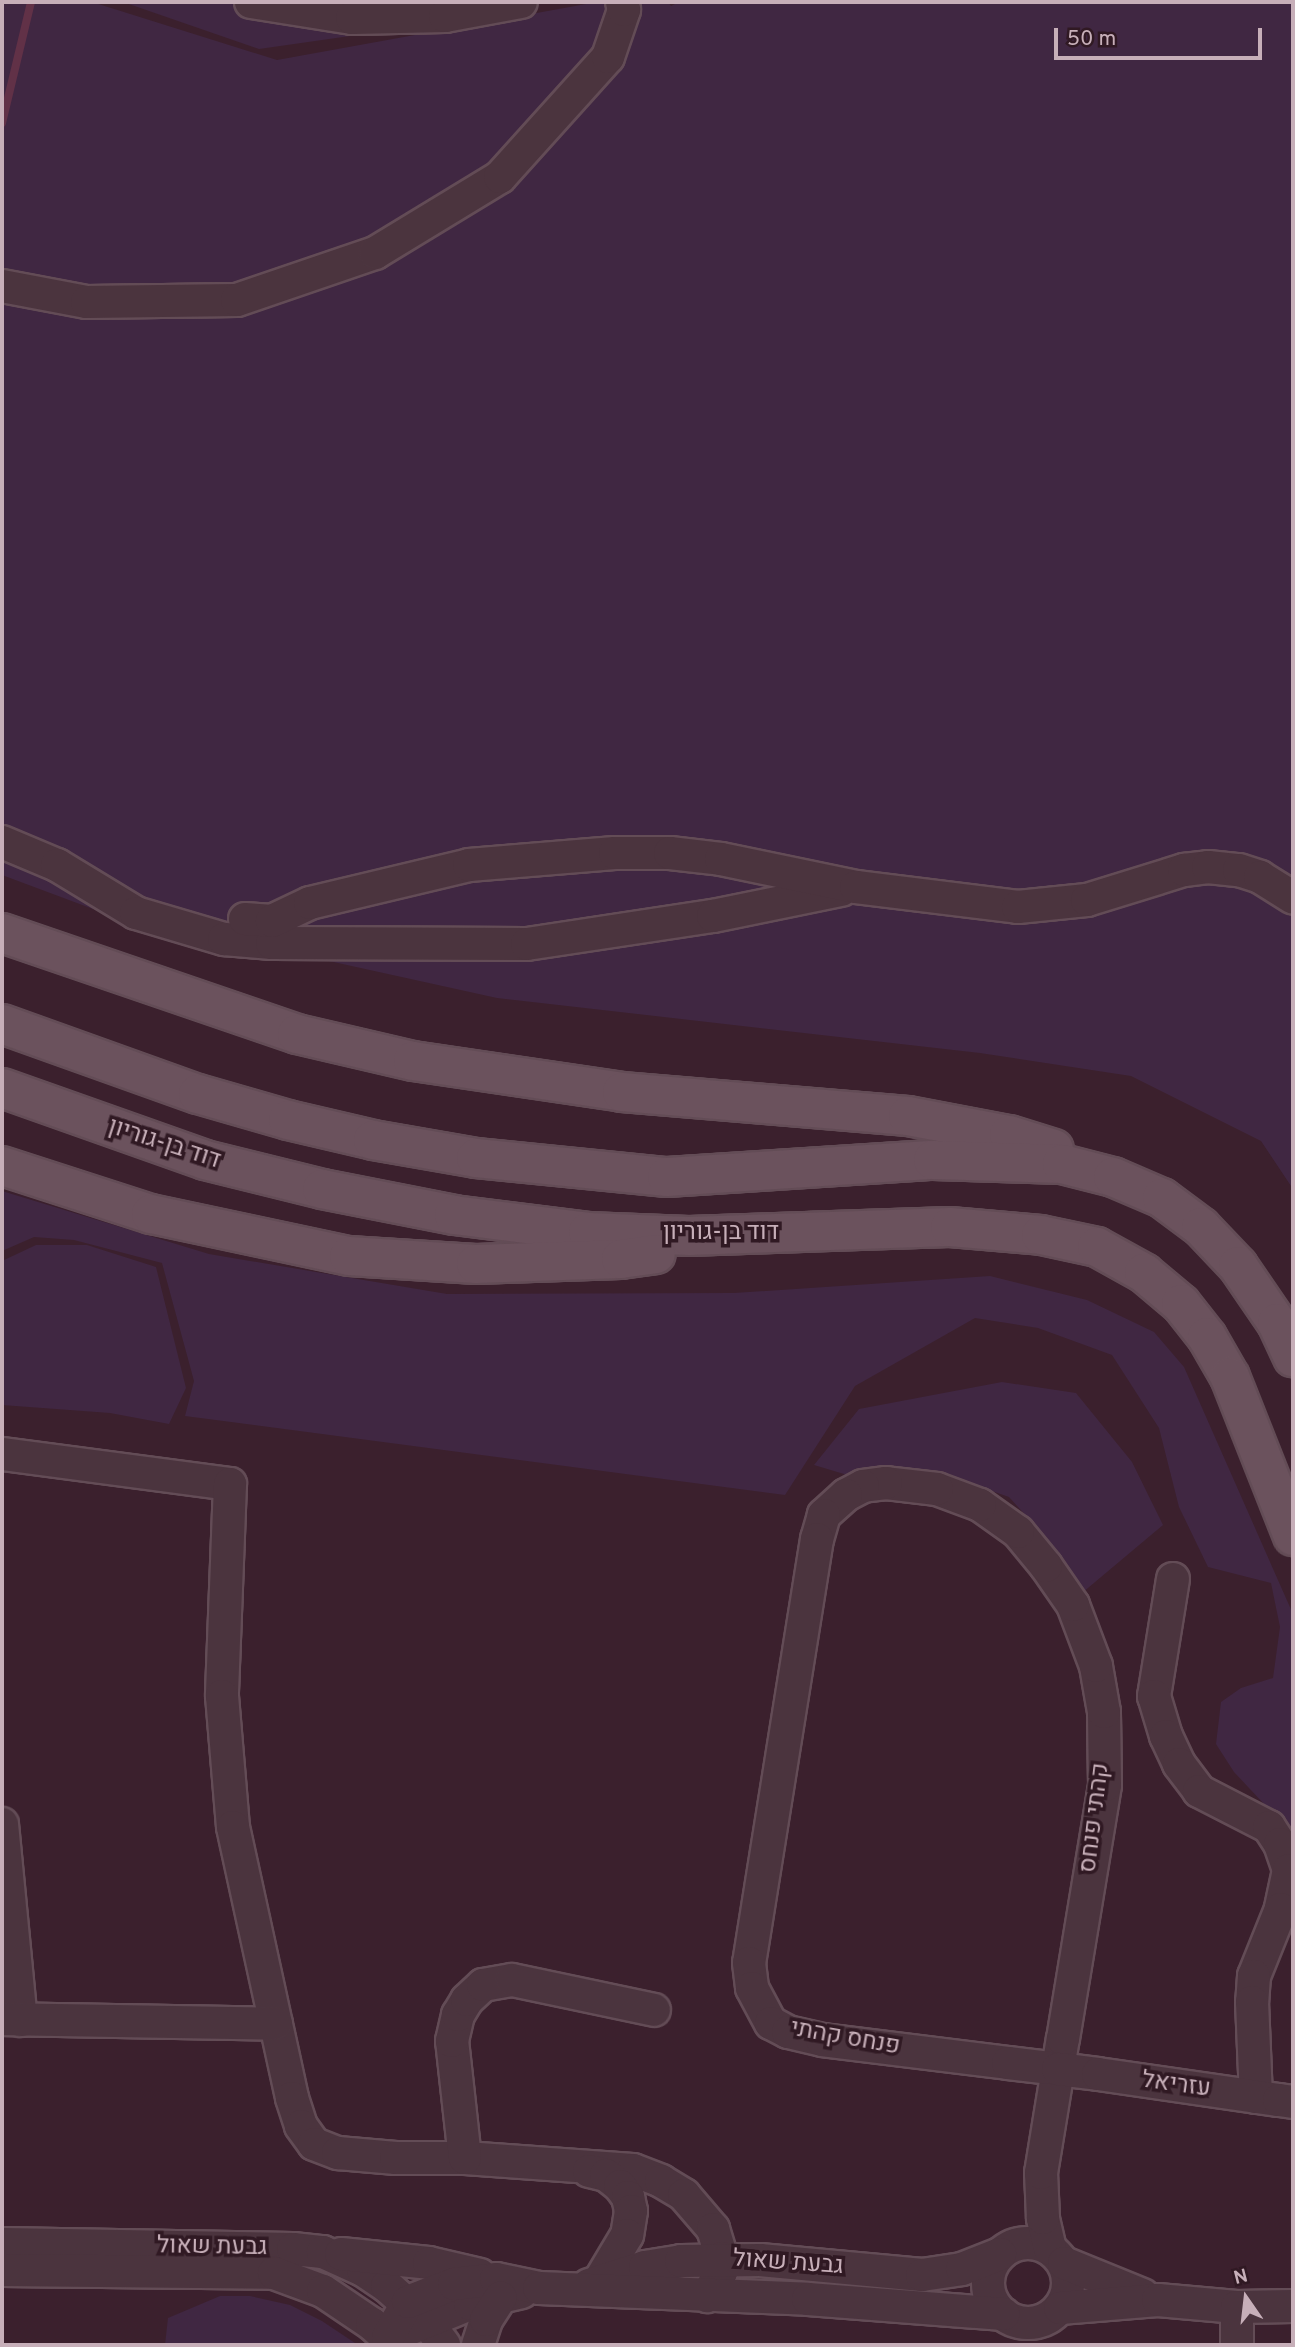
<!DOCTYPE html>
<html>
<head>
<meta charset="utf-8">
<style>
	body { margin:0 }
	#map { position:relative; width:1295px; height:2347px; overflow:hidden; background:#3b202d; font-family:Overpass,Heebo,sans-serif }
	div>[style] { position:absolute }
	.green>* { inset:0; background:#402742 }
	.stream>* { height:8px; margin:-4px; padding:0 4px; transform-origin:4px; border-radius:4px; background:#613147 }
	.roads { filter:drop-shadow(2px 0 #634c56) drop-shadow(-2px 0 #634c56) drop-shadow(0 2px #634c56) drop-shadow(0 -2px #634c56) }
	.minor>* { height:32px; margin:-16px; padding:0 16px; transform-origin:16px; border-radius:16px; background:#4b343e }
	.minor>.ring { margin:-16px; padding:0; box-sizing:content-box; background:none; border:32px solid #4b343e; border-radius:50% }
	.major>* { height:38px; margin:-19px; padding:0 19px; transform-origin:19px; border-radius:19px; background:#6b525d }
	span { translate:-50% -50%; white-space:nowrap; text-align:center; line-height:1.15; -webkit-text-stroke:7px #301923; paint-order:stroke }
	.street-label { font-size:24px; color:#c7afb9 }
	.frame { position:absolute; inset:0; border:4px solid #c7afb9; pointer-events:none }
	.north { position:absolute; left:1211px; top:2263px; width:70px; height:70px; -webkit-text-stroke:5px #301923; paint-order:stroke; rotate:346deg; font-size:19px; font-weight:700; line-height:28px; text-align:center; color:#c7afb9 }
	.north::after { content:''; display:block; margin:auto; width:24px; height:32px; background:#c7afb9; clip-path:polygon(50% 0,100% 100%,50% 72%,0 100%) }
	.scale { position:absolute; left:1054px; top:28px; width:208px; height:32px; box-sizing:border-box; border:4px solid #c7afb9; border-top:0; padding-left:9px; font-size:21px; line-height:24px; white-space:nowrap; color:#c7afb9; -webkit-text-stroke:5px #301923; paint-order:stroke }
</style>
</head>
<body>
<div id="map">
	<div class="green">
		<div style="clip-path:polygon(2px 2px,92px 2px,277px 60px,597px 2px,668px 2px,671px 6px,679px 2px,1293px 2px,1293px 1189px,1261px 1141px,1131px 1076px,980px 1053px,497px 998px,93px 909px,2px 875px)"></div>
		<div style="clip-path:polygon(123px 2px,549px 2px,455px 21px,259px 49px)"></div>
		<div style="clip-path:polygon(2px 1191px,209px 1254px,447px 1294px,734px 1293px,990px 1276px,1087px 1300px,1154px 1332px,1184px 1367px,1293px 1614px,1293px 1860px,1278px 1819px,1234px 1772px,1216px 1744px,1221px 1702px,1241px 1688px,1273px 1678px,1280px 1627px,1271px 1583px,1208px 1567px,1179px 1507px,1159px 1428px,1112px 1355px,1038px 1328px,975px 1318px,855px 1386px,785px 1495px,185px 1416px,194px 1381px,162px 1263px,74px 1240px,34px 1237px,2px 1251px)"></div>
		<div style="clip-path:polygon(36px 1245px,87px 1245px,156px 1267px,186px 1388px,169px 1424px,110px 1413px,2px 1405px,2px 1261px)"></div>
		<div style="clip-path:polygon(1002px 1382px,1076px 1393px,1132px 1462px,1163px 1525px,1082px 1593px,1047px 1539px,1009px 1497px,966px 1482px,897px 1468px,854px 1477px,814px 1465px,859px 1409px)"></div>
		<div style="clip-path:polygon(220px 2296px,250px 2296px,290px 2305px,322px 2321px,358px 2345px,165px 2345px,168px 2318px)"></div>
	</div>
	<div class="stream">
		<div style="left:2px;top:123px;width:124px;rotate:-76.5deg"></div>
	</div>
	<div class="roads">
		<div class="minor">
			<div style="left:251px;top:2px;width:102px;rotate:9deg"></div>
			<div style="left:352px;top:18px;width:93px;rotate:-1.2deg"></div>
			<div style="left:445px;top:16px;width:77px;rotate:-10.4deg"></div>
			<div style="left:2px;top:286px;width:86px;rotate:10.7deg"></div>
			<div style="left:87px;top:302px;width:150px;rotate:-0.8deg"></div>
			<div style="left:237px;top:300px;width:146px;rotate:-18.8deg"></div>
			<div style="left:375px;top:253px;width:146px;rotate:-31.3deg"></div>
			<div style="left:500px;top:177px;width:161px;rotate:-48deg"></div>
			<div style="left:608px;top:57px;width:50px;rotate:-71.2deg"></div>
			<div style="left:624px;top:10px;width:8px;rotate:-104deg"></div>
			<div style="left:2px;top:842px;width:60px;rotate:22.7deg"></div>
			<div style="left:57px;top:865px;width:92px;rotate:31.3deg"></div>
			<div style="left:136px;top:913px;width:92px;rotate:16.5deg"></div>
			<div style="left:224px;top:939px;width:48px;rotate:4.8deg"></div>
			<div style="left:272px;top:943px;width:255px;rotate:0.2deg"></div>
			<div style="left:527px;top:944px;width:188px;rotate:-8.6deg"></div>
			<div style="left:713px;top:916px;width:131px;rotate:-11.5deg"></div>
			<div style="left:245px;top:919px;width:27px;rotate:4deg"></div>
			<div style="left:272px;top:921px;width:42px;rotate:-25.3deg"></div>
			<div style="left:310px;top:903px;width:163px;rotate:-13.4deg"></div>
			<div style="left:469px;top:865px;width:146px;rotate:-4.7deg"></div>
			<div style="left:615px;top:853px;width:55px"></div>
			<div style="left:670px;top:853px;width:51px;rotate:6.7deg"></div>
			<div style="left:721px;top:859px;width:138px;rotate:11.7deg"></div>
			<div style="left:856px;top:887px;width:163px;rotate:7deg"></div>
			<div style="left:1018px;top:907px;width:69px;rotate:-5.8deg"></div>
			<div style="left:1087px;top:900px;width:102px;rotate:-17.2deg"></div>
			<div style="left:1184px;top:870px;width:24px;rotate:-7deg"></div>
			<div style="left:1208px;top:867px;width:31px;rotate:6deg"></div>
			<div style="left:1239px;top:870px;width:22px;rotate:18deg"></div>
			<div style="left:1260px;top:877px;width:39px;rotate:32deg"></div>
			<div style="left:2px;top:1454px;width:230px;rotate:7.5deg"></div>
			<div style="left:230px;top:1484px;width:212px;rotate:92.2deg"></div>
			<div style="left:222px;top:1696px;width:131px;rotate:85.2deg"></div>
			<div style="left:233px;top:1827px;width:277px;rotate:77.7deg"></div>
			<div style="left:292px;top:2098px;width:29px;rotate:72deg"></div>
			<div style="left:301px;top:2126px;width:22px;rotate:54deg"></div>
			<div style="left:314px;top:2144px;width:26px;rotate:21deg"></div>
			<div style="left:338px;top:2153px;width:58px;rotate:4.9deg"></div>
			<div style="left:396px;top:2158px;width:69px"></div>
			<div style="left:465px;top:2158px;width:168px;rotate:4.1deg"></div>
			<div style="left:633px;top:2170px;width:30px;rotate:21deg"></div>
			<div style="left:661px;top:2181px;width:27px;rotate:31deg"></div>
			<div style="left:684px;top:2195px;width:45px;rotate:49.5deg"></div>
			<div style="left:713px;top:2229px;width:30px;rotate:73deg"></div>
			<div style="left:722px;top:2258px;width:14px;rotate:94deg"></div>
			<div style="left:721px;top:2272px;width:28px;rotate:120deg"></div>
			<div style="left:1173px;top:1579px;width:119px;rotate:99.2deg"></div>
			<div style="left:1154px;top:1696px;width:42px;rotate:73.3deg"></div>
			<div style="left:1166px;top:1736px;width:31px;rotate:65deg"></div>
			<div style="left:1179px;top:1764px;width:34px;rotate:53deg"></div>
			<div style="left:1199px;top:1791px;width:79px;rotate:27.2deg"></div>
			<div style="left:1269px;top:1827px;width:20px;rotate:57deg"></div>
			<div style="left:1280px;top:1844px;width:28px;rotate:71deg"></div>
			<div style="left:1289px;top:1870px;width:40px;rotate:102deg"></div>
			<div style="left:1281px;top:1909px;width:72px;rotate:111.9deg"></div>
			<div style="left:1254px;top:1976px;width:26px;rotate:94deg"></div>
			<div style="left:1252px;top:2002px;width:95px;rotate:87.6deg"></div>
			<div style="left:2px;top:1824px;width:197px;rotate:84.5deg"></div>
			<div style="left:2px;top:2019px;width:274px;rotate:1deg"></div>
			<div style="left:465px;top:2158px;width:118px;rotate:-96.3deg"></div>
			<div style="left:452px;top:2041px;width:27px;rotate:-77deg"></div>
			<div style="left:458px;top:2015px;width:17px;rotate:-59deg"></div>
			<div style="left:467px;top:2000px;width:22px;rotate:-43deg"></div>
			<div style="left:483px;top:1985px;width:29px;rotate:-10deg"></div>
			<div style="left:512px;top:1980px;width:145px;rotate:11.9deg"></div>
			<div style="left:589px;top:2171px;width:17px;rotate:13deg"></div>
			<div style="left:606px;top:2175px;width:18px;rotate:38deg"></div>
			<div style="left:620px;top:2186px;width:14px;rotate:54deg"></div>
			<div style="left:628px;top:2197px;width:14px;rotate:78deg"></div>
			<div style="left:631px;top:2211px;width:24px;rotate:99deg"></div>
			<div style="left:627px;top:2235px;width:55px;rotate:120.8deg"></div>
			<div class="ring" style="left:988px;top:2243px;width:48px;height:48px"></div>
			<div style="left:2px;top:2244px;width:291px;rotate:1deg"></div>
			<div style="left:293px;top:2249px;width:30px;rotate:6deg"></div>
			<div style="left:323px;top:2252px;width:44px;rotate:24.2deg"></div>
			<div style="left:363px;top:2270px;width:29px;rotate:34deg"></div>
			<div style="left:387px;top:2286px;width:52px;rotate:41.9deg"></div>
			<div style="left:426px;top:2321px;width:30px;rotate:53deg"></div>
			<div style="left:1050px;top:2249px;width:32px;rotate:-103deg"></div>
			<div style="left:1043px;top:2218px;width:45px;rotate:-92.5deg"></div>
			<div style="left:1041px;top:2173px;width:105px;rotate:-80.7deg"></div>
			<div style="left:1058px;top:2069px;width:30px;rotate:-81deg"></div>
			<div style="left:1063px;top:2039px;width:257px;rotate:-80.6deg"></div>
			<div style="left:1105px;top:1785px;width:73px;rotate:-90.8deg"></div>
			<div style="left:1104px;top:1712px;width:47px;rotate:-99.9deg"></div>
			<div style="left:1096px;top:1666px;width:65px;rotate:-110.7deg"></div>
			<div style="left:1073px;top:1605px;width:47px;rotate:-124.7deg"></div>
			<div style="left:1046px;top:1566px;width:44px;rotate:-129.5deg"></div>
			<div style="left:1018px;top:1532px;width:47px;rotate:-144.6deg"></div>
			<div style="left:980px;top:1505px;width:46px;rotate:-159.6deg"></div>
			<div style="left:937px;top:1489px;width:51px;rotate:-173.3deg"></div>
			<div style="left:886px;top:1483px;width:23px;rotate:173deg"></div>
			<div style="left:863px;top:1486px;width:19px;rotate:152deg"></div>
			<div style="left:846px;top:1495px;width:30px;rotate:138deg"></div>
			<div style="left:824px;top:1515px;width:25px;rotate:106deg"></div>
			<div style="left:817px;top:1539px;width:429px;rotate:99.1deg"></div>
			<div style="left:749px;top:1963px;width:25px;rotate:83deg"></div>
			<div style="left:752px;top:1988px;width:40px;rotate:62deg"></div>
			<div style="left:771px;top:2023px;width:19px;rotate:28deg"></div>
			<div style="left:788px;top:2032px;width:35px;rotate:13deg"></div>
			<div style="left:822px;top:2040px;width:187px;rotate:7deg"></div>
			<div style="left:1008px;top:2063px;width:50px;rotate:6.8deg"></div>
			<div style="left:1058px;top:2069px;width:40px;rotate:7.1deg"></div>
			<div style="left:1098px;top:2074px;width:183px;rotate:8.2deg"></div>
			<div style="left:1279px;top:2100px;width:14px;rotate:8deg"></div>
			<div style="left:341px;top:2254px;width:88px;rotate:5.8deg"></div>
			<div style="left:429px;top:2263px;width:52px;rotate:13.2deg"></div>
			<div style="left:1064px;top:2263px;width:85px;rotate:22.1deg"></div>
			<div style="left:2px;top:2270px;width:272px;rotate:0.6deg"></div>
			<div style="left:274px;top:2273px;width:52px;rotate:20.2deg"></div>
			<div style="left:323px;top:2291px;width:59px;rotate:34deg"></div>
			<div style="left:372px;top:2324px;width:31px;rotate:42deg"></div>
			<div style="left:589px;top:2285px;width:59px;rotate:-17.8deg"></div>
			<div style="left:645px;top:2267px;width:36px;rotate:-9deg"></div>
			<div style="left:681px;top:2261px;width:79px;rotate:-0.7deg"></div>
			<div style="left:760px;top:2260px;width:163px;rotate:5.3deg"></div>
			<div style="left:922px;top:2275px;width:40px;rotate:-8.5deg"></div>
			<div style="left:962px;top:2269px;width:41px;rotate:-21.5deg"></div>
			<div style="left:1060px;top:2308px;width:98px;rotate:-4.7deg"></div>
			<div style="left:1158px;top:2300px;width:79px;rotate:5.1deg"></div>
			<div style="left:1237px;top:2307px;width:56px;rotate:-1deg"></div>
			<div style="left:409px;top:2329px;width:66px;rotate:-22.3deg"></div>
			<div style="left:470px;top:2304px;width:53px;rotate:-13deg"></div>
			<div style="left:388px;top:2337px;width:40px;rotate:-60.3deg"></div>
			<div style="left:408px;top:2302px;width:49px;rotate:-21.4deg"></div>
			<div style="left:454px;top:2284px;width:42px;rotate:-6.8deg"></div>
			<div style="left:496px;top:2279px;width:44px;rotate:11.8deg"></div>
			<div style="left:539px;top:2288px;width:269px;rotate:2.3deg"></div>
			<div style="left:808px;top:2299px;width:196px;rotate:4.4deg"></div>
			<div style="left:478px;top:2345px;width:26px;rotate:-72deg"></div>
			<div style="left:486px;top:2320px;width:27px;rotate:-57deg"></div>
			<div style="left:1237px;top:2345px;width:38px;rotate:-90deg"></div>
		</div>
		<div class="major">
			<div style="left:2px;top:933px;width:312px;rotate:18.9deg"></div>
			<div style="left:297px;top:1034px;width:119px;rotate:13.1deg"></div>
			<div style="left:413px;top:1061px;width:211px;rotate:8.4deg"></div>
			<div style="left:622px;top:1092px;width:287px;rotate:4.8deg"></div>
			<div style="left:908px;top:1116px;width:103px;rotate:10.7deg"></div>
			<div style="left:1009px;top:1135px;width:47px;rotate:17.3deg"></div>
			<div style="left:2px;top:1024px;width:208px;rotate:19.7deg"></div>
			<div style="left:198px;top:1094px;width:94px;rotate:16.1deg"></div>
			<div style="left:288px;top:1120px;width:87px;rotate:13.2deg"></div>
			<div style="left:373px;top:1140px;width:105px;rotate:9.9deg"></div>
			<div style="left:476px;top:1158px;width:192px;rotate:5.7deg"></div>
			<div style="left:667px;top:1177px;width:267px;rotate:-3.7deg"></div>
			<div style="left:933px;top:1160px;width:129px;rotate:1.8deg"></div>
			<div style="left:1062px;top:1164px;width:53px;rotate:14.3deg"></div>
			<div style="left:1113px;top:1177px;width:53px;rotate:23.2deg"></div>
			<div style="left:1162px;top:1198px;width:49px;rotate:36.6deg"></div>
			<div style="left:1201px;top:1227px;width:54px;rotate:46.5deg"></div>
			<div style="left:1238px;top:1266px;width:69px;rotate:55.6deg"></div>
			<div style="left:1277px;top:1323px;width:38px;rotate:65deg"></div>
			<div style="left:2px;top:1088px;width:215px;rotate:19.5deg"></div>
			<div style="left:205px;top:1160px;width:121px;rotate:13.9deg"></div>
			<div style="left:322px;top:1189px;width:135px;rotate:11.1deg"></div>
			<div style="left:454px;top:1215px;width:135px;rotate:7.2deg"></div>
			<div style="left:588px;top:1232px;width:101px;rotate:2.3deg"></div>
			<div style="left:689px;top:1236px;width:261px;rotate:-2deg"></div>
			<div style="left:950px;top:1227px;width:91px;rotate:5deg"></div>
			<div style="left:1041px;top:1235px;width:57px;rotate:12.1deg"></div>
			<div style="left:1097px;top:1247px;width:54px;rotate:29deg"></div>
			<div style="left:1144px;top:1273px;width:48px;rotate:40deg"></div>
			<div style="left:1181px;top:1304px;width:42px;rotate:51.8deg"></div>
			<div style="left:1207px;top:1337px;width:46px;rotate:60.1deg"></div>
			<div style="left:1230px;top:1377px;width:171px;rotate:68.4deg"></div>
			<div style="left:2px;top:1166px;width:157px;rotate:17.9deg"></div>
			<div style="left:151px;top:1214px;width:202px;rotate:12deg"></div>
			<div style="left:349px;top:1256px;width:127px;rotate:3.6deg"></div>
			<div style="left:476px;top:1264px;width:145px;rotate:-2deg"></div>
			<div style="left:621px;top:1259px;width:35px;rotate:-8deg"></div>
		</div>
	</div>
	<div class="street-label">
		<span style="left:164px;top:1145px;rotate:18deg">דוד בן-גוריון</span>
		<span style="left:721px;top:1234px">דוד בן-גוריון</span>
		<span style="left:1096px;top:1818px;rotate:-83deg">קהתי פנחס</span>
		<span style="left:845px;top:2039px;rotate:10deg">פנחס קהתי</span>
		<span style="left:1176px;top:2086px;rotate:8deg">עזריאל</span>
		<span style="left:212px;top:2248px;rotate:1deg">גבעת שאול</span>
		<span style="left:788px;top:2264px;rotate:4deg">גבעת שאול</span>
	</div>
	<div class="frame"></div>
	<div class="north">N</div>
	<div class="scale">50 m</div>
</div>
</body>
</html>
